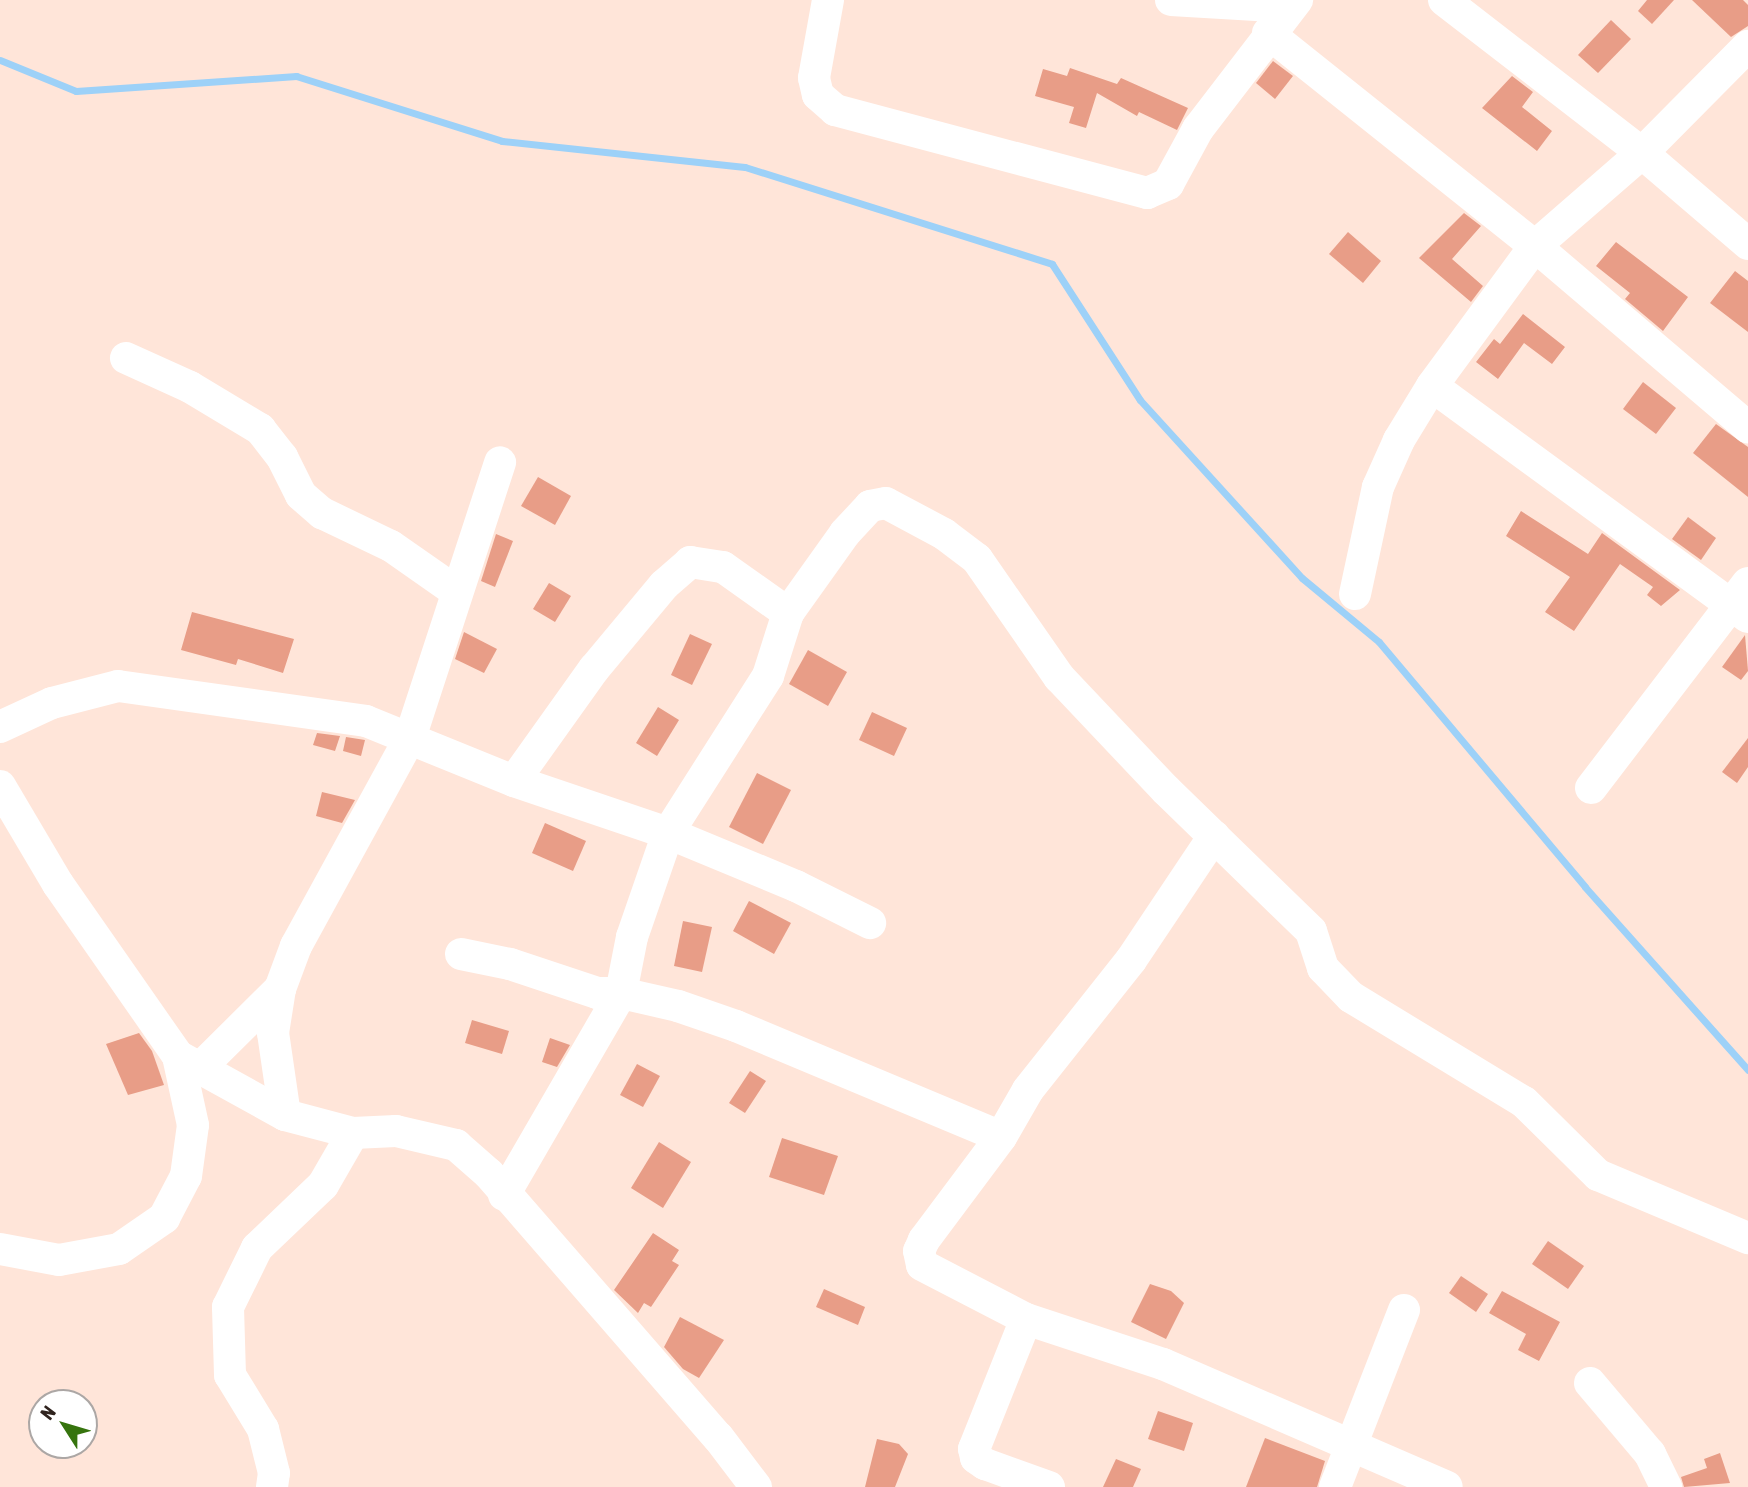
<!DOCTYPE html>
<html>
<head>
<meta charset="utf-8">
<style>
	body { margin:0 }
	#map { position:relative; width:1748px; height:1487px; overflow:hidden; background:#ffe5d9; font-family:"Asap Condensed",sans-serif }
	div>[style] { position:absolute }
	.stream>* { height:7px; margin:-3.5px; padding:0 3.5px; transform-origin:3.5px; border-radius:3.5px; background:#9dd1f8 }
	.building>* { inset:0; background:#e89d87 }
	.minor>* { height:32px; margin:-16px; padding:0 16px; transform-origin:16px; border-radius:16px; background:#fff }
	span { translate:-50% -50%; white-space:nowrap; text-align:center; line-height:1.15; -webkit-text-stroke:7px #fff; paint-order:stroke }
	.north { position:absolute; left:28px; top:1389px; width:70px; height:70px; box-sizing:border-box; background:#fff; border:2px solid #aca7a5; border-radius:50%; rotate:307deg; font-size:19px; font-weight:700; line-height:28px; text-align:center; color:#2f231e }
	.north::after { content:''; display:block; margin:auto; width:24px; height:32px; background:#36740e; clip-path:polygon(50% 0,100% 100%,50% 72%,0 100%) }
</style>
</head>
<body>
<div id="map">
	<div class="stream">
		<div style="left:0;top:60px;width:82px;rotate:22.2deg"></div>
		<div style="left:76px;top:91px;width:221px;rotate:-3.9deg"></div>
		<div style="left:296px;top:76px;width:216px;rotate:17.5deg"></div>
		<div style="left:502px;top:141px;width:244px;rotate:6.1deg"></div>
		<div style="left:745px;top:167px;width:322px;rotate:17.5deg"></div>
		<div style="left:1052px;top:264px;width:162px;rotate:57.1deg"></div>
		<div style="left:1140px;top:400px;width:241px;rotate:47.7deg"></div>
		<div style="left:1302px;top:578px;width:100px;rotate:39.7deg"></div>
		<div style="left:1379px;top:642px;width:320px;rotate:49.9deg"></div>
		<div style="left:1585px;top:887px;width:245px;rotate:48.3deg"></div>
	</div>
	<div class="building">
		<div style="clip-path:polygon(1647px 0,1674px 0,1652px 24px,1638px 11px)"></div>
		<div style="clip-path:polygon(1692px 0,1743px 0,1748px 5px,1748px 26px,1731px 37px)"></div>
		<div style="clip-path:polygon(1611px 20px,1631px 39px,1598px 73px,1578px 55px)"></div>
		<div style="clip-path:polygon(1273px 61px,1293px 76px,1275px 99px,1256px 83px)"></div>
		<div style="clip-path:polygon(1070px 68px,1117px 84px,1121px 78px,1188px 108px,1177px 130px,1139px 112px,1137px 116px,1097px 93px,1086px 128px,1069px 123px,1074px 107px,1035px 96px,1043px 69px,1067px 76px)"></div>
		<div style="clip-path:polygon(1512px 76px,1533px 92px,1522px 107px,1552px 131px,1537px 151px,1482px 108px)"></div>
		<div style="clip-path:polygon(1464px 213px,1481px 226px,1452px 259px,1483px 286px,1471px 302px,1419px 258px)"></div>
		<div style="clip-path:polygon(1348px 232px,1381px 261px,1363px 283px,1329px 254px)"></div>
		<div style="clip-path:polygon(1616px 242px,1688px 297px,1663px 331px,1625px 299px,1630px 293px,1596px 266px)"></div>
		<div style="clip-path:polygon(1735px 271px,1748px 281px,1748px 332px,1710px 303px)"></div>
		<div style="clip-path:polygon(1523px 314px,1565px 347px,1552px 364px,1524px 343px,1498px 379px,1476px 362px,1494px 339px,1500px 344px)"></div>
		<div style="clip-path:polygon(1643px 382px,1676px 408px,1656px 434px,1623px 409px)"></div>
		<div style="clip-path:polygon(1716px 424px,1748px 447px,1748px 497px,1693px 453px)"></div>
		<div style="clip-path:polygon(538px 477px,571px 496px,555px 525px,521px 506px)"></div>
		<div style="clip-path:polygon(1521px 511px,1588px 554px,1602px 533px,1680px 590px,1661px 606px,1647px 595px,1653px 587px,1620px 564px,1574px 631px,1545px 612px,1570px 577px,1506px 536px)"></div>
		<div style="clip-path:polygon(1688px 517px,1716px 538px,1701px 560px,1672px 539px)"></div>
		<div style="clip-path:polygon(496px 534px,513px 541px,495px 587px,481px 581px)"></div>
		<div style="clip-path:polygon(549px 583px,571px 596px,555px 622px,533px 609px)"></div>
		<div style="clip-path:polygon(192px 612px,294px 639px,283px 673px,238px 659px,236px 665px,181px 650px)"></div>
		<div style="clip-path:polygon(464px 632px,497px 649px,484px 673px,455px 659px)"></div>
		<div style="clip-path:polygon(690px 634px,712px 644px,692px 685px,671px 675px)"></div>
		<div style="clip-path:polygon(1745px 635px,1748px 671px,1741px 680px,1722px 667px)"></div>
		<div style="clip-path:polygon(808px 650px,847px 672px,828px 706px,789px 684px)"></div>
		<div style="clip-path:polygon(658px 707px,679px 720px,657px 756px,636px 743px)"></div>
		<div style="clip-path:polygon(872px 712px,907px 728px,894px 756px,859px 740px)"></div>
		<div style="clip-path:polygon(317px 733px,340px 736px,335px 751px,313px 745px)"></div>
		<div style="clip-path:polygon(346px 737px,365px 740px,361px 756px,343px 751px)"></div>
		<div style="clip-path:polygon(1748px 738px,1748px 767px,1737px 783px,1722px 772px)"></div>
		<div style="clip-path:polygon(757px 773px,791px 790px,763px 844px,729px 827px)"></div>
		<div style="clip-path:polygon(322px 792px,355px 800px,342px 823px,316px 816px)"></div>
		<div style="clip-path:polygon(545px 823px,586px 841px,573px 871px,532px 853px)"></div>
		<div style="clip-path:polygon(749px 901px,791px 923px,774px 954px,733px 931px)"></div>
		<div style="clip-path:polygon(683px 921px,712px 927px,702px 972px,674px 966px)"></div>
		<div style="clip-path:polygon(472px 1020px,509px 1031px,502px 1054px,465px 1043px)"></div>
		<div style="clip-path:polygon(139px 1033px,152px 1051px,164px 1085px,128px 1095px,106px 1044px)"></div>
		<div style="clip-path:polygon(550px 1038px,570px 1045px,557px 1067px,542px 1062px)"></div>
		<div style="clip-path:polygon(637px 1064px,660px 1076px,643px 1107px,620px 1095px)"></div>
		<div style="clip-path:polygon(750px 1071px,766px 1081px,745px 1113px,729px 1103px)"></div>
		<div style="clip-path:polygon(782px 1138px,838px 1156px,824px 1195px,769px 1177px)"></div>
		<div style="clip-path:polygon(659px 1142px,691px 1162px,663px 1208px,631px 1188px)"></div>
		<div style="clip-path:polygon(653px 1233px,679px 1250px,672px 1261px,679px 1265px,651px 1307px,644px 1303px,638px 1313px,614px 1290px)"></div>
		<div style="clip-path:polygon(1548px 1241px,1584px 1266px,1568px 1289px,1532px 1264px)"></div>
		<div style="clip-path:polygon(1461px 1276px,1488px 1294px,1476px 1312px,1449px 1293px)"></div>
		<div style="clip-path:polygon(1150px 1284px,1171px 1291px,1184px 1303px,1166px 1339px,1131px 1322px)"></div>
		<div style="clip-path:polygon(824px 1289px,865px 1307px,858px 1325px,816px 1307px)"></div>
		<div style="clip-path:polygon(1502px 1291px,1560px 1322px,1539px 1361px,1518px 1350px,1526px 1334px,1489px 1313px)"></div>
		<div style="clip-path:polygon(680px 1317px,724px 1340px,699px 1378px,683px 1369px,664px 1347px)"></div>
		<div style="clip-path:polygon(1158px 1411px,1193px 1423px,1184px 1451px,1148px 1439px)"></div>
		<div style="clip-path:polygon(1265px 1438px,1325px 1461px,1317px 1487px,1246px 1487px)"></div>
		<div style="clip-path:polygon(877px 1439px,899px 1444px,908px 1454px,895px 1487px,865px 1487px)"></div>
		<div style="clip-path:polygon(1720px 1453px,1730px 1483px,1684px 1487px,1681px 1477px,1707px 1468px,1704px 1459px)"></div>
		<div style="clip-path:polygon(1116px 1459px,1141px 1469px,1133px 1487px,1103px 1487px)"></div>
	</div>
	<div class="minor">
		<div style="left:828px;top:0;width:79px;rotate:100.2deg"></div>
		<div style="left:814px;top:78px;width:17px;rotate:77deg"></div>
		<div style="left:818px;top:95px;width:23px;rotate:41deg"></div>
		<div style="left:835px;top:110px;width:323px;rotate:14.9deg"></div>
		<div style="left:1147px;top:193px;width:23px;rotate:-23deg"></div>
		<div style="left:1168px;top:184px;width:63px;rotate:-61.4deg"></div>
		<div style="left:1198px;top:129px;width:163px;rotate:-52.5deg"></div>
		<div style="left:1171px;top:0;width:119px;rotate:3.4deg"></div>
		<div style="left:1444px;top:0;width:250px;rotate:37.7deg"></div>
		<div style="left:1642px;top:153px;width:140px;rotate:40.6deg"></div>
		<div style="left:1268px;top:33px;width:342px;rotate:38.6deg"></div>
		<div style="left:1535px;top:246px;width:280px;rotate:40.4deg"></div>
		<div style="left:126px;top:358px;width:70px;rotate:24.4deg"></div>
		<div style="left:190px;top:387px;width:82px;rotate:31deg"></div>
		<div style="left:260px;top:429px;width:36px;rotate:52deg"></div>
		<div style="left:282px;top:457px;width:42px;rotate:63.4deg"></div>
		<div style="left:301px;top:495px;width:28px;rotate:41deg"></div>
		<div style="left:322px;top:513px;width:76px;rotate:25.6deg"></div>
		<div style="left:391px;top:546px;width:80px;rotate:34.9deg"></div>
		<div style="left:1432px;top:386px;width:391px;rotate:36.2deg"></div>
		<div style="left:1355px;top:594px;width:109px;rotate:-77.9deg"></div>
		<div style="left:1378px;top:487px;width:51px;rotate:-65.9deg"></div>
		<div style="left:1399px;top:440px;width:63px;rotate:-58.6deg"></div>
		<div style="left:1432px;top:386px;width:174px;rotate:-53.7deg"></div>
		<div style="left:1535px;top:246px;width:142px;rotate:-41deg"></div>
		<div style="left:1642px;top:153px;width:151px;rotate:-45.3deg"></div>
		<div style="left:0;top:727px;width:57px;rotate:-24.8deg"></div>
		<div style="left:52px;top:703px;width:68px;rotate:-14.4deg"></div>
		<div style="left:118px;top:686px;width:250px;rotate:8deg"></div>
		<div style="left:366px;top:721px;width:160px;rotate:22.1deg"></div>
		<div style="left:514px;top:781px;width:163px;rotate:18.7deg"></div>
		<div style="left:668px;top:833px;width:139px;rotate:22.5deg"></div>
		<div style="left:796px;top:886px;width:83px;rotate:26.6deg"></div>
		<div style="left:514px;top:781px;width:138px;rotate:-54.5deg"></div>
		<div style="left:594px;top:669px;width:109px;rotate:-50.2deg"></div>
		<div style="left:664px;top:585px;width:35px;rotate:-41deg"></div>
		<div style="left:690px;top:562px;width:33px;rotate:9deg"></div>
		<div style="left:723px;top:567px;width:80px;rotate:35.3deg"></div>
		<div style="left:0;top:786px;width:114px;rotate:59.4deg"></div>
		<div style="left:58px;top:884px;width:210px;rotate:55.1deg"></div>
		<div style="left:178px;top:1056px;width:122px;rotate:28.9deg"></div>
		<div style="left:285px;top:1115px;width:70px;rotate:14.8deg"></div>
		<div style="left:353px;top:1133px;width:43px;rotate:-2.7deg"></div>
		<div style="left:396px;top:1131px;width:62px;rotate:13.1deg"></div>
		<div style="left:456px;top:1145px;width:44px;rotate:41.3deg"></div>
		<div style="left:489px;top:1174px;width:349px;rotate:49deg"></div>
		<div style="left:718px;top:1437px;width:63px;rotate:52.8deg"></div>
		<div style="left:1591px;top:788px;width:258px;rotate:-52.6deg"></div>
		<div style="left:1214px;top:836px;width:149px;rotate:123.8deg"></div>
		<div style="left:1131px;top:960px;width:166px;rotate:128.4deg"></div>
		<div style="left:1028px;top:1090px;width:54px;rotate:119.9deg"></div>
		<div style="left:1001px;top:1137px;width:129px;rotate:126.8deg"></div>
		<div style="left:924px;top:1240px;width:12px;rotate:114deg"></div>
		<div style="left:919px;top:1251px;width:14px;rotate:78deg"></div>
		<div style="left:922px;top:1265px;width:117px;rotate:27.4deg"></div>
		<div style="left:1026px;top:1319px;width:144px;rotate:18.2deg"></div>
		<div style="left:1163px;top:1364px;width:309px;rotate:23.4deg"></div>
		<div style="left:461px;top:954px;width:50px;rotate:11.5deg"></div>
		<div style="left:510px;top:964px;width:92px;rotate:18.4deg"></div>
		<div style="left:597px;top:993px;width:24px"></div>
		<div style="left:621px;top:993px;width:58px;rotate:12.8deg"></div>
		<div style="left:678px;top:1006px;width:61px;rotate:19deg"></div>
		<div style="left:736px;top:1026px;width:287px;rotate:22.7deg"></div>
		<div style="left:197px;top:1071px;width:117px;rotate:-44.7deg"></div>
		<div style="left:285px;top:1115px;width:83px;rotate:-98.3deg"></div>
		<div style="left:273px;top:1033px;width:45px;rotate:-81deg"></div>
		<div style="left:280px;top:989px;width:46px;rotate:-69.6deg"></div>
		<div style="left:296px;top:946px;width:237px;rotate:-61.3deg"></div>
		<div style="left:410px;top:738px;width:290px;rotate:-71.9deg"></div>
		<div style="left:504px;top:1195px;width:233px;rotate:-59.9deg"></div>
		<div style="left:621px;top:993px;width:57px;rotate:-78.9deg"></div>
		<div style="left:632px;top:937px;width:110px;rotate:-70.9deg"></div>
		<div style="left:668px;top:833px;width:186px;rotate:-57.5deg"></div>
		<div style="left:768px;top:676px;width:66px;rotate:-72.4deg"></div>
		<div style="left:788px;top:613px;width:98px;rotate:-54.5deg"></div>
		<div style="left:845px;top:533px;width:37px;rotate:-47deg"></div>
		<div style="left:870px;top:506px;width:16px;rotate:-11deg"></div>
		<div style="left:886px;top:503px;width:66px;rotate:28.1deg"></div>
		<div style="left:944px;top:534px;width:41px;rotate:37.1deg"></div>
		<div style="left:977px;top:559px;width:144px;rotate:55.2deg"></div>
		<div style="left:1059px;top:677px;width:156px;rotate:46.6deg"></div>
		<div style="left:1166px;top:790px;width:202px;rotate:44.2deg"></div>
		<div style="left:1311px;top:931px;width:39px;rotate:72deg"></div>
		<div style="left:1323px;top:968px;width:40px;rotate:46deg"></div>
		<div style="left:1351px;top:997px;width:202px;rotate:31.3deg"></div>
		<div style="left:1524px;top:1102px;width:104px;rotate:44.6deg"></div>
		<div style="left:1598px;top:1175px;width:163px;rotate:22.8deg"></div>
		<div style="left:0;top:1249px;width:60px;rotate:10.6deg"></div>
		<div style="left:59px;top:1260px;width:61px;rotate:-10.4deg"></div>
		<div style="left:119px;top:1249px;width:55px;rotate:-34.6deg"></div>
		<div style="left:164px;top:1218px;width:47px;rotate:-62.4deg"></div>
		<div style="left:186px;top:1176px;width:51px;rotate:-82.2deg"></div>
		<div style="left:193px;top:1125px;width:71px;rotate:-102.3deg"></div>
		<div style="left:1026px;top:1319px;width:140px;rotate:111.8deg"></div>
		<div style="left:974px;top:1449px;width:9px;rotate:77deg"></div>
		<div style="left:976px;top:1458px;width:11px;rotate:34deg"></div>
		<div style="left:985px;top:1464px;width:68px;rotate:19.8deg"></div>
		<div style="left:1590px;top:1383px;width:93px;rotate:49.8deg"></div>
		<div style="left:1650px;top:1454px;width:37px;rotate:64deg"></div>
		<div style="left:272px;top:1487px;width:14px;rotate:-82deg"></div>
		<div style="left:274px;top:1473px;width:45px;rotate:-104deg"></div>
		<div style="left:263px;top:1429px;width:63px;rotate:-121.4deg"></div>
		<div style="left:230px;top:1375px;width:68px;rotate:-91.7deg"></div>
		<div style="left:228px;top:1307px;width:66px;rotate:-63.8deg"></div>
		<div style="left:257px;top:1248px;width:91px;rotate:-43.7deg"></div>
		<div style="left:323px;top:1185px;width:60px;rotate:-60deg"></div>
		<div style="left:1335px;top:1487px;width:190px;rotate:-68.7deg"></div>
	</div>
	<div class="north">N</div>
</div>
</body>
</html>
